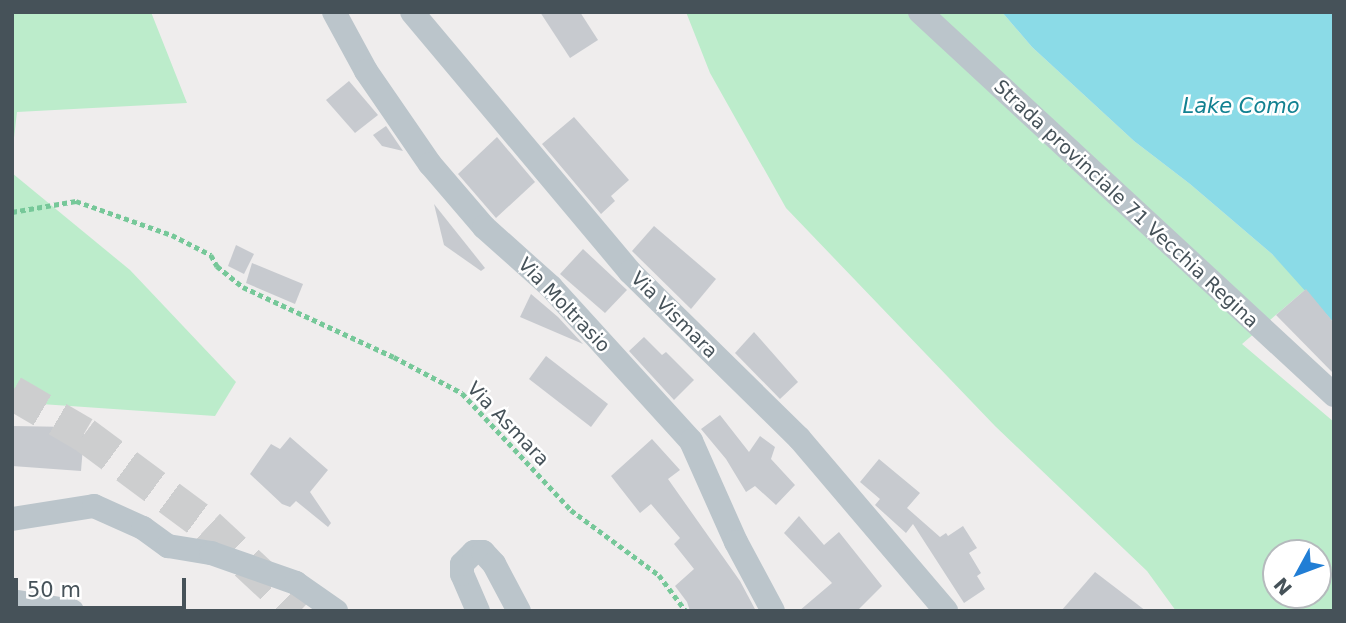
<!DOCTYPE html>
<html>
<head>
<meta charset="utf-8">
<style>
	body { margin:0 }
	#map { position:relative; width:1346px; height:623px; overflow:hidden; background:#efeded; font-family:"DejaVu Sans",sans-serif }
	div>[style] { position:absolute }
	.green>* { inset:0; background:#bceccb }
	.water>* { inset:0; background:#8bdbe7 }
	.building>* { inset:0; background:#c7cacf }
	.highway-tunnel>* { height:35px; margin-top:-17.5px; transform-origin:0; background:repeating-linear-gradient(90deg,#cdcecf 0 35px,transparent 0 53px) }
	.path>* { height:4.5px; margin-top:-2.25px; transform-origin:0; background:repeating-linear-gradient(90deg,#76c899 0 5px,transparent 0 8.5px) }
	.minor>* { height:24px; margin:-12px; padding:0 12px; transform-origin:12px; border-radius:12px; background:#bbc5cb }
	span { translate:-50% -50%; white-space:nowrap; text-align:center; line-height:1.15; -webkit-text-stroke:5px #fff; paint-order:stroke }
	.street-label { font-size:19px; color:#465259 }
	.water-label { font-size:21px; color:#128191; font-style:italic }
	.frame { position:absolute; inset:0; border:14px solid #465259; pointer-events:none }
	.north { position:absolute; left:1262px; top:539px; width:70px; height:70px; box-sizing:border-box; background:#fff; border:2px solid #b5babd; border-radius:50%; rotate:229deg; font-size:19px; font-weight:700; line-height:28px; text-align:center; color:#465259 }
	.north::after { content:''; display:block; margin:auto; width:24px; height:32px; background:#217ed5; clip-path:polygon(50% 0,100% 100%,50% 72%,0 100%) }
	.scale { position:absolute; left:14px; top:578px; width:172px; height:32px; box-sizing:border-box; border:4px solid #465259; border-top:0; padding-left:9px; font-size:21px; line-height:24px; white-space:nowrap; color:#465259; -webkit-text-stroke:5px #fff; paint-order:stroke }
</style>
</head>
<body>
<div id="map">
	<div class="green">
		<div style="clip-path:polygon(12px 12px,151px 12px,187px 103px,17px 112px,12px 155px)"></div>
		<div style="clip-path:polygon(evenodd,686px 12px,1002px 12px,1032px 47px,1134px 141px,1190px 184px,1272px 254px,1306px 289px,1242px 344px,1334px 422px,1334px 611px,1176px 611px,1147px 571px,995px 426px,786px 208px,710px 73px,686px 12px,1276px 553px,1318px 553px,1318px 595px,1276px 595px,1276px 553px)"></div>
		<div style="clip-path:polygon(12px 173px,130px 270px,236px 382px,215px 416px,12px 402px)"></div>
	</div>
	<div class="water">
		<div style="clip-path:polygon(1002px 12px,1334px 12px,1334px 323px,1272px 254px,1190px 184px,1134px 141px,1032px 47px)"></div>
	</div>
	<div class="building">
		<div style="clip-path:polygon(540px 12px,580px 12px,598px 40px,570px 58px)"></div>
		<div style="clip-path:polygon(349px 81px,378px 115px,355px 133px,326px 100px)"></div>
		<div style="clip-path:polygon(574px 117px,629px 180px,611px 196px,615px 201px,601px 214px,542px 144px)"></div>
		<div style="clip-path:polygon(386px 126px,403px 151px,382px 146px,373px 135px)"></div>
		<div style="clip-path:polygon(497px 137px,535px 182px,496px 218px,458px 174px)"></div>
		<div style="clip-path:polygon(434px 204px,485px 268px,481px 271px,444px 245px)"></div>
		<div style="clip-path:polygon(654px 226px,716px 279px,691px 309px,632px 251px)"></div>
		<div style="clip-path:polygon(236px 245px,254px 254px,244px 274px,228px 266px)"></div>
		<div style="clip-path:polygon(583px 249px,627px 290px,605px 313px,560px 274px)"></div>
		<div style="clip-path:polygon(252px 263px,303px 284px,295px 304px,246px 283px)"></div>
		<div style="clip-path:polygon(1306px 289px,1334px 323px,1334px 374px,1276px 315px)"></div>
		<div style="clip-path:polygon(531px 294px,558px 317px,583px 344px,520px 317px)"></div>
		<div style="clip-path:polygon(754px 332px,798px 382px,780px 399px,735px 353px)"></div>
		<div style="clip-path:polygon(644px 337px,662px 355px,666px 352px,694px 380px,674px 400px,629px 351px)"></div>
		<div style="clip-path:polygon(546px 356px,608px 404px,591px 427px,529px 379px)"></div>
		<div style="clip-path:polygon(720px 415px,749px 452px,760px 436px,775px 447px,771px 459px,795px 485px,776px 505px,755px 486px,746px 492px,726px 459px,701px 429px)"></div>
		<div style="clip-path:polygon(12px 426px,72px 427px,84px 434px,81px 471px,12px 466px)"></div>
		<div style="clip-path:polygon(290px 437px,328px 470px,310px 492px,331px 523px,328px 527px,296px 501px,290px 507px,282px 504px,250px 474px,271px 444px,280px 449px)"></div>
		<div style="clip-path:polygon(652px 439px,680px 470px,668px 479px,740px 581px,756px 611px,690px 611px,687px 602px,675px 586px,694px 569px,674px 544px,680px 538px,651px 504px,640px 513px,611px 476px)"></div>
		<div style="clip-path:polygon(879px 459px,920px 493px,907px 508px,940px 537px,946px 533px,948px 536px,963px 526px,977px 548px,969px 553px,981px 573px,977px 576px,985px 589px,964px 603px,913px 524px,906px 533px,875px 505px,880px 499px,860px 482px)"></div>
		<div style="clip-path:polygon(799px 516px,824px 545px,839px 532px,882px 586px,857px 611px,799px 611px,832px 583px,784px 533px)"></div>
		<div style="clip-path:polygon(1095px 572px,1146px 611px,1061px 611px)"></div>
	</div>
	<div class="highway-tunnel">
		<div style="left:12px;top:392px;width:83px;rotate:30.3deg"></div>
		<div style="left:84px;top:434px;width:154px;rotate:36.6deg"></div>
		<div style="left:208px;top:526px;width:125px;rotate:43deg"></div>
	</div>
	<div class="path">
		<div style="left:12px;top:212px;width:65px;rotate:-9.8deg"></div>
		<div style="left:76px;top:201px;width:102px;rotate:19.5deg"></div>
		<div style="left:172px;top:235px;width:44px;rotate:27.1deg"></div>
		<div style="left:211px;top:255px;width:13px;rotate:61deg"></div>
		<div style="left:217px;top:266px;width:33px;rotate:39deg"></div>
		<div style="left:243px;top:287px;width:166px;rotate:24.9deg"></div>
		<div style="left:394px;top:357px;width:77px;rotate:27.9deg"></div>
		<div style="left:462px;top:393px;width:160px;rotate:47deg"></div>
		<div style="left:571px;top:510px;width:109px;rotate:36.5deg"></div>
		<div style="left:659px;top:575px;width:45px;rotate:53.1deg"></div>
	</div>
	<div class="minor">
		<div style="left:334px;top:12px;width:67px;rotate:61.5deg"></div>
		<div style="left:366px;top:71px;width:113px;rotate:55.5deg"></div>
		<div style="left:430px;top:164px;width:83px;rotate:49.4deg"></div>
		<div style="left:484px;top:227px;width:90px;rotate:41.8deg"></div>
		<div style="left:551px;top:287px;width:208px;rotate:47.7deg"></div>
		<div style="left:691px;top:441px;width:111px;rotate:66deg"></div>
		<div style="left:736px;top:542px;width:78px;rotate:61.8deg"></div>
		<div style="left:412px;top:12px;width:339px;rotate:50deg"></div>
		<div style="left:630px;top:272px;width:237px;rotate:44.5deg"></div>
		<div style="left:799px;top:438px;width:227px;rotate:49.6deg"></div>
		<div style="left:920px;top:12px;width:564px;rotate:42.77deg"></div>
		<div style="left:12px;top:519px;width:83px;rotate:-9deg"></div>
		<div style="left:94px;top:506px;width:54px;rotate:24.2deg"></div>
		<div style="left:143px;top:528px;width:31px;rotate:36deg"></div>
		<div style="left:168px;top:546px;width:44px;rotate:9.2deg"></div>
		<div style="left:211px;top:553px;width:90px;rotate:19.4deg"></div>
		<div style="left:296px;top:583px;width:49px;rotate:35deg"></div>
		<div style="left:12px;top:601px;width:61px;rotate:9.5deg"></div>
		<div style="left:478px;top:611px;width:40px;rotate:-113.4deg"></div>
		<div style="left:462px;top:574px;width:10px;rotate:-90deg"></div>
		<div style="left:462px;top:564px;width:17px;rotate:-45deg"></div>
		<div style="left:474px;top:552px;width:9px"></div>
		<div style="left:483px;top:552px;width:16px;rotate:47deg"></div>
		<div style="left:494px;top:564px;width:53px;rotate:62deg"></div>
	</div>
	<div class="street-label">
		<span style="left:1126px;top:204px;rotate:43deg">Strada provinciale 71 Vecchia Regina</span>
		<span style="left:564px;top:305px;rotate:46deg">Via Moltrasio</span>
		<span style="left:674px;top:315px;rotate:45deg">Via Vismara</span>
		<span style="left:508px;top:424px;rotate:46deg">Via Asmara</span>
	</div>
	<div class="water-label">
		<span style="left:1241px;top:106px">Lake Como</span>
	</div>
	<div class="frame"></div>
	<div class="north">N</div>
	<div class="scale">50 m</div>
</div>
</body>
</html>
